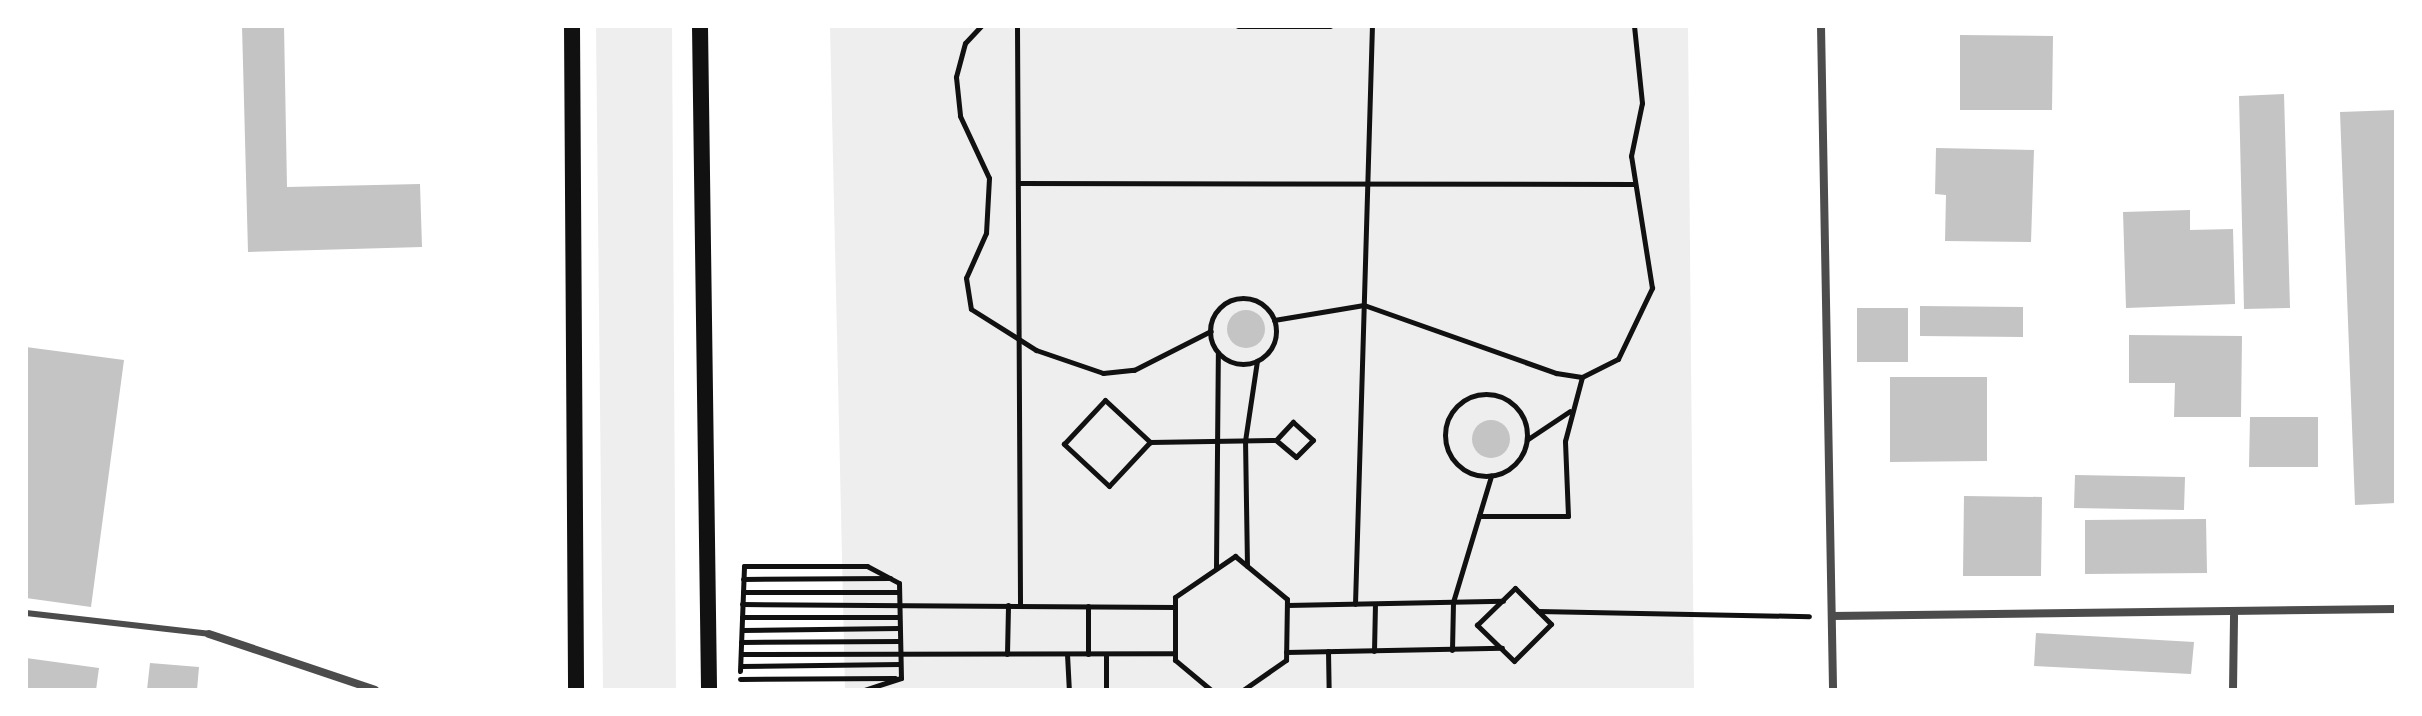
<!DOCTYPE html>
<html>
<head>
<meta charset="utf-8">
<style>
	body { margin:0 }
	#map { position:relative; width:2422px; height:716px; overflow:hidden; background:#fff; font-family:Raleway,sans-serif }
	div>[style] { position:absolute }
	.green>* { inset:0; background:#eee }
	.building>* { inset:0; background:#c4c4c4 }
	.round { border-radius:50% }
	.path>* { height:5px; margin:-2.5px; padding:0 2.5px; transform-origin:2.5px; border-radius:2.5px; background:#111 }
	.path>.ring { margin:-2.5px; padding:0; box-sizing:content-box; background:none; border:5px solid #111; border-radius:50% }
	.service>* { height:6px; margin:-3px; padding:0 3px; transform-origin:3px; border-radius:3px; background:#4c4c4c }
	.minor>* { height:8px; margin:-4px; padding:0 4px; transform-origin:4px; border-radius:4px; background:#4c4c4c }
	.secondary>* { height:16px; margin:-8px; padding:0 8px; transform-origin:8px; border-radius:8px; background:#111 }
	span { translate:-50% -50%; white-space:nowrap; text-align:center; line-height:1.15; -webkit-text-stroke:6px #fff; paint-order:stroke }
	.frame { position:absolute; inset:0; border:28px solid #fff; pointer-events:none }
</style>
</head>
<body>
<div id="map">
	<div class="green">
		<div style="clip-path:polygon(596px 26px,672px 26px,676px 690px,603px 690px)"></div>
		<div style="clip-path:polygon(830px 26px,1688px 26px,1694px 690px,845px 690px)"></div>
	</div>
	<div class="building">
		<div style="clip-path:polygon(242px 26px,284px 26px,287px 187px,420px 184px,422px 247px,248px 252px)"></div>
		<div style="clip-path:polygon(1960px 35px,2053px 36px,2052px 110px,1960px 110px)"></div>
		<div style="clip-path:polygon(2284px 94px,2290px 308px,2244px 309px,2239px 96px)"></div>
		<div style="clip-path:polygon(2396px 110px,2396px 503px,2355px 505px,2340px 112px)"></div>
		<div style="clip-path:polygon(1936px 148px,2034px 150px,2031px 242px,1945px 241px,1946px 195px,1935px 194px)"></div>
		<div style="clip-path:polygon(2190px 210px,2190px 230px,2233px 229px,2235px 304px,2126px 308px,2123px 212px)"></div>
		<div style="clip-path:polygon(1920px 306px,2023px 307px,2023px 337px,1920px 336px)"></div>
		<div style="clip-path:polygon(1857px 308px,1908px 308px,1908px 362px,1857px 362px)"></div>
		<div class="round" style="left:1227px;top:310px;width:38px;height:38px"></div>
		<div style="clip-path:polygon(2129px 335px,2242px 336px,2241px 417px,2174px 417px,2175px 383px,2129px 383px)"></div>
		<div style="clip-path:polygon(26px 347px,124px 360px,91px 607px,26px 598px)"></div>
		<div style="clip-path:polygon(1890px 377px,1987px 377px,1987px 461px,1890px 462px)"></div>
		<div style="clip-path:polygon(2250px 417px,2318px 417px,2318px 467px,2249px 467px)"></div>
		<div class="round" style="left:1472px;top:420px;width:38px;height:38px"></div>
		<div style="clip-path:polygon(2075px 475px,2185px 477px,2184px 510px,2074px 508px)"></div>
		<div style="clip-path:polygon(1964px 496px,2042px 497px,2041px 576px,1963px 576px)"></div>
		<div style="clip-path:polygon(2206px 519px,2207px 573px,2085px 574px,2085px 520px)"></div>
		<div style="clip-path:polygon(2036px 633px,2194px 642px,2191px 674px,2034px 666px)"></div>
		<div style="clip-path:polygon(26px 658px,99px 668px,96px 690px,26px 690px)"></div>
		<div style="clip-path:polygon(150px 663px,199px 667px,197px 690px,147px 690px)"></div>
	</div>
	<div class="path">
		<div style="left:981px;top:26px;width:23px;rotate:133deg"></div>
		<div style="left:965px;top:43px;width:35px;rotate:105deg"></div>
		<div style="left:956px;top:77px;width:39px;rotate:84deg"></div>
		<div style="left:960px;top:116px;width:68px;rotate:64.9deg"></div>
		<div style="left:989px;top:178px;width:55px;rotate:93.1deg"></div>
		<div style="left:986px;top:233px;width:49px;rotate:114deg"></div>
		<div style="left:966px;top:278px;width:31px;rotate:81deg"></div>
		<div style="left:971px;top:309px;width:77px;rotate:32.2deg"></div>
		<div style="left:1036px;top:350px;width:71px;rotate:18.9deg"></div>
		<div style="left:1103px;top:373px;width:31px;rotate:-6deg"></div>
		<div style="left:1134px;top:370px;width:86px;rotate:-26.9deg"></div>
		<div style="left:1017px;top:26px;width:579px;rotate:89.7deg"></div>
		<div style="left:1238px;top:26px;width:92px"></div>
		<div style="left:1018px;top:183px;width:617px;rotate:0.09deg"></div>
		<div class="ring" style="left:1210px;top:298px;width:61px;height:61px"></div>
		<div style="left:1274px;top:320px;width:91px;rotate:-9.5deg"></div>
		<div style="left:1364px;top:305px;width:204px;rotate:19.5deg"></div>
		<div style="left:1556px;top:373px;width:26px;rotate:9deg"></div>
		<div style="left:1582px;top:377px;width:40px;rotate:-26.6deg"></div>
		<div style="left:1618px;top:359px;width:79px;rotate:-64.4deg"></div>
		<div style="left:1652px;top:288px;width:134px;rotate:-99deg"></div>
		<div style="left:1631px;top:156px;width:54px;rotate:-78.3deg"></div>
		<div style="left:1642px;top:103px;width:77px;rotate:-95.9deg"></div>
		<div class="ring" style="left:1445px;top:394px;width:77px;height:77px"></div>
		<div style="left:1293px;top:422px;width:27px;rotate:42deg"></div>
		<div style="left:1313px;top:440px;width:24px;rotate:135deg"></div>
		<div style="left:1296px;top:457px;width:26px;rotate:-140deg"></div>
		<div style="left:1276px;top:440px;width:25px;rotate:-47deg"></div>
		<div style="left:1528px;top:439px;width:50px;rotate:-33.7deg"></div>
		<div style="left:1150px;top:442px;width:60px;rotate:133deg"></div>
		<div style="left:1109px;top:486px;width:62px;rotate:-137deg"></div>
		<div style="left:1064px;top:444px;width:60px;rotate:-47deg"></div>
		<div style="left:1105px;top:400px;width:62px;rotate:43deg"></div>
		<div style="left:1150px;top:442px;width:126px;rotate:-0.9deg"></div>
		<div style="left:1479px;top:516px;width:89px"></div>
		<div style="left:1568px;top:516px;width:75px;rotate:-92.3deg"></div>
		<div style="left:1565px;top:441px;width:66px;rotate:-75.1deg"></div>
		<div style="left:1247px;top:566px;width:125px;rotate:-90.9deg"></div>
		<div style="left:1245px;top:441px;width:81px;rotate:-81.5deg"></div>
		<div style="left:1216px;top:567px;width:214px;rotate:-89.5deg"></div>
		<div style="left:743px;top:579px;width:147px;rotate:-0.4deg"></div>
		<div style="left:1515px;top:588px;width:51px;rotate:45deg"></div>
		<div style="left:1551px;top:624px;width:52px;rotate:135deg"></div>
		<div style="left:1514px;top:661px;width:52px;rotate:-135.8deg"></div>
		<div style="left:1477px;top:625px;width:53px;rotate:-44.2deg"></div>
		<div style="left:743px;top:592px;width:156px"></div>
		<div style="left:742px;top:604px;width:433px;rotate:0.4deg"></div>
		<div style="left:1355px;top:604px;width:578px;rotate:-88.32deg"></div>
		<div style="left:1287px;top:605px;width:216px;rotate:-1.1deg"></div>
		<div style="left:1088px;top:606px;width:48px;rotate:90deg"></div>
		<div style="left:1538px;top:611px;width:271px;rotate:1.1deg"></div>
		<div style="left:742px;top:617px;width:157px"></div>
		<div style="left:742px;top:630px;width:157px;rotate:-0.7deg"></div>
		<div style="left:741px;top:642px;width:159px;rotate:-0.4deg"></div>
		<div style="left:1452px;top:650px;width:48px;rotate:-88.8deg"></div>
		<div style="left:1453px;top:602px;width:132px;rotate:-73.2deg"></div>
		<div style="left:1328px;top:651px;width:39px;rotate:89deg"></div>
		<div style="left:1374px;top:651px;width:47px;rotate:-88.8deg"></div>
		<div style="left:1286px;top:652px;width:216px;rotate:-1.1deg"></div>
		<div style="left:741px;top:654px;width:434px;rotate:-0.1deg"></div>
		<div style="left:1007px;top:654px;width:49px;rotate:-88.8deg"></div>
		<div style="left:1067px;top:654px;width:36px;rotate:87deg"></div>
		<div style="left:1106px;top:654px;width:36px;rotate:90deg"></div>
		<div style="left:741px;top:666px;width:159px;rotate:-0.7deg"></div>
		<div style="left:740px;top:671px;width:105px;rotate:-87.8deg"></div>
		<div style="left:744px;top:566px;width:123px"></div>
		<div style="left:867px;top:566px;width:36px;rotate:28deg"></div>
		<div style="left:899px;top:583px;width:95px;rotate:88.8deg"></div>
		<div style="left:901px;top:678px;width:40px;rotate:162deg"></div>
		<div style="left:740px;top:679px;width:155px;rotate:-0.4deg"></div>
		<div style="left:1211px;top:690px;width:47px;rotate:-140.2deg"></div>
		<div style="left:1175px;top:660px;width:63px;rotate:-90deg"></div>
		<div style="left:1175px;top:597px;width:73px;rotate:-34.3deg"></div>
		<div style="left:1235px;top:556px;width:67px;rotate:39.6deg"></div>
		<div style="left:1287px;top:599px;width:61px;rotate:90.9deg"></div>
		<div style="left:1286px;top:660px;width:52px;rotate:145.1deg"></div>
	</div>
	<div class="service">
		<div style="left:26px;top:613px;width:184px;rotate:6.5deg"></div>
	</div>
	<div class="minor">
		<div style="left:1821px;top:26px;width:664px;rotate:88.96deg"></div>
		<div style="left:1832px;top:616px;width:564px;rotate:-0.71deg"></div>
		<div style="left:209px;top:634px;width:175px;rotate:18.6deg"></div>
		<div style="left:2233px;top:690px;width:74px;rotate:-89.2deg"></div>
	</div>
	<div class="secondary">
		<div style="left:572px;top:26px;width:664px;rotate:89.65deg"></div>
		<div style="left:700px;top:26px;width:664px;rotate:89.22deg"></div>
	</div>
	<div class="frame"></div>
</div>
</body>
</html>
